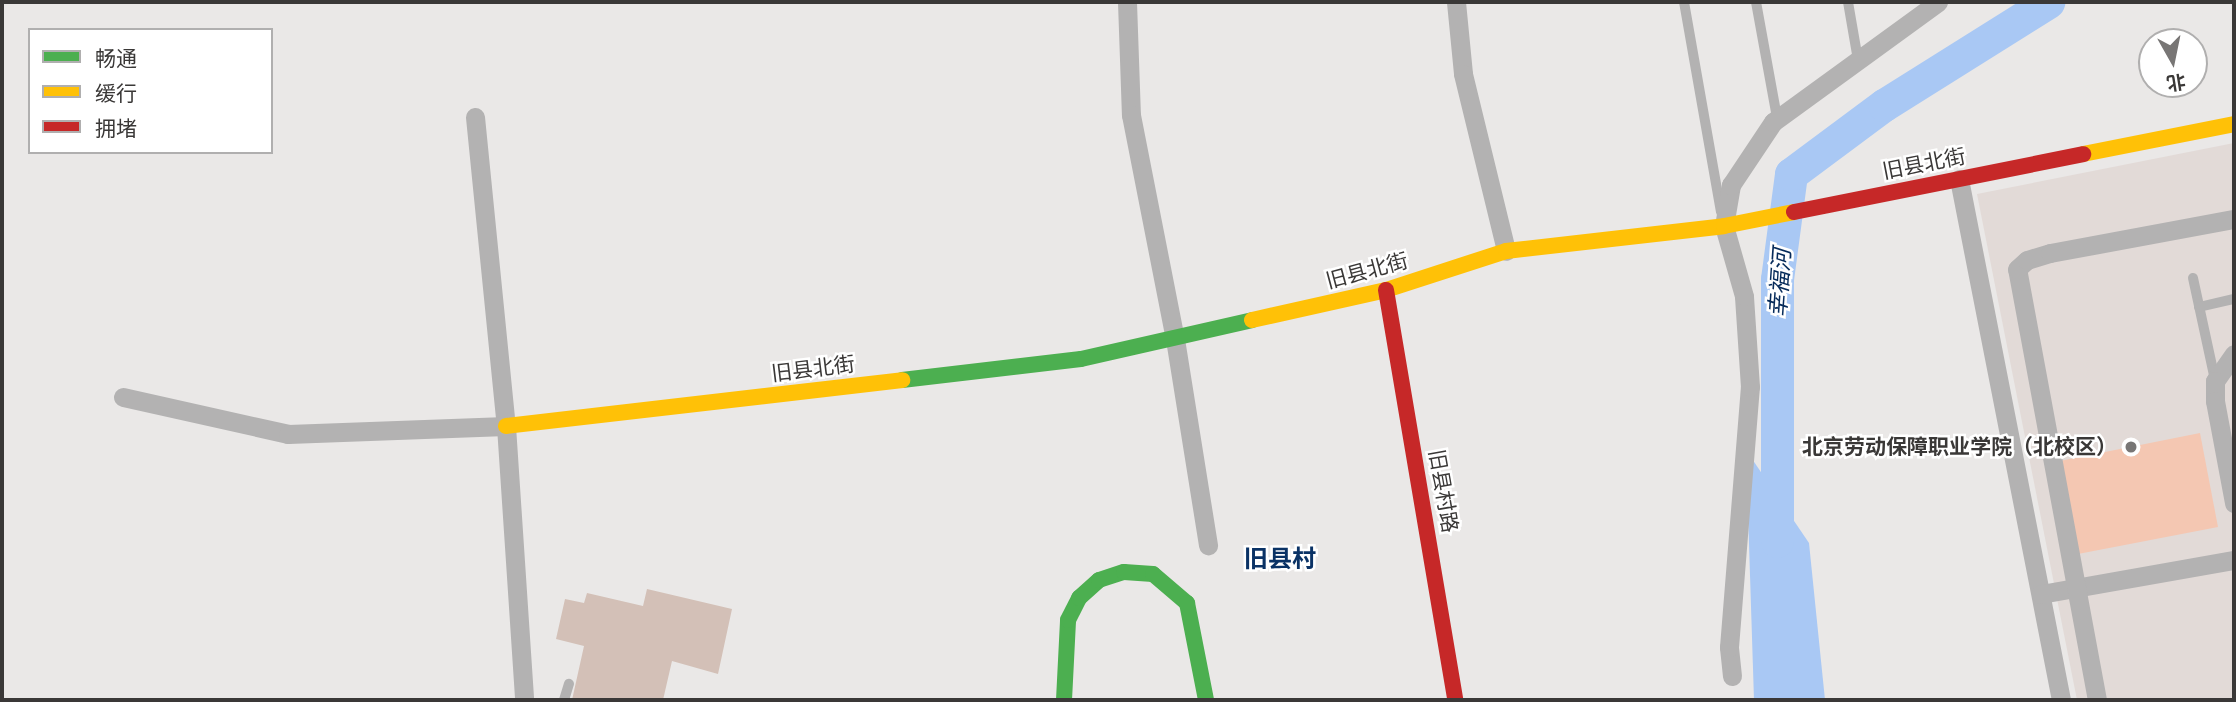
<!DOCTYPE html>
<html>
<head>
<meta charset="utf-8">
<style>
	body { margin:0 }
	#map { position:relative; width:2236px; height:702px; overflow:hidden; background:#eae8e7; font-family:Figtree,"Noto Sans SC",sans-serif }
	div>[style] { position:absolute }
	.built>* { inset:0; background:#e2dad7 }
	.green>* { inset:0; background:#f4c7b2 }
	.water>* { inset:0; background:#a9c8f4 }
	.river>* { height:33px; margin:-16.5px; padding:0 16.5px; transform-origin:16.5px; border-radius:16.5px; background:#a9c8f4 }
	.building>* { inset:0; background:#d3c0b7 }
	.lane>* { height:10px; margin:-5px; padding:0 5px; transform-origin:5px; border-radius:5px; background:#b3b2b2 }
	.street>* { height:19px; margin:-9.5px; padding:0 9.5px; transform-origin:9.5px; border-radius:9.5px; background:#b3b2b2 }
	.fast>* { height:16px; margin:-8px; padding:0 8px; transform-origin:8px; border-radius:8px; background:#4caf50 }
	.slow>* { height:16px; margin:-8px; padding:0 8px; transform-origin:8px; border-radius:8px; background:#ffc107 }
	.jam>* { height:16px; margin:-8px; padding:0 8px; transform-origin:8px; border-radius:8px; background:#c62828 }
	.dots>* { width:19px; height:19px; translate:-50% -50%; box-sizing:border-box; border:4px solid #fff; border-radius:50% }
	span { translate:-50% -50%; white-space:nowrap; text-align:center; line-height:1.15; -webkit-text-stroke:5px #fff; paint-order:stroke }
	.street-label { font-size:21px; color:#3a3837 }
	.poi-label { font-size:21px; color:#3a3837; font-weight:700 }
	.right { translate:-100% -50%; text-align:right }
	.water-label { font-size:23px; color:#062b5a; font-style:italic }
	.quarter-label { font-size:24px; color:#0a3265; font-weight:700 }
	.frame { position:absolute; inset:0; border:4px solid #3a3837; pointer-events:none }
	.legend { position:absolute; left:28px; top:28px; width:245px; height:126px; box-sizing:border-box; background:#fff; border:2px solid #b0afaf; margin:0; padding:9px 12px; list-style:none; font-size:21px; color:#3a3837 }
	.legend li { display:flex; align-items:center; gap:14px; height:35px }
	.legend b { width:35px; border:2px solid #b0afaf }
	.north { position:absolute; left:2138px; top:28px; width:70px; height:70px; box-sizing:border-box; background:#fff; border:2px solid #b0afaf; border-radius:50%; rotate:171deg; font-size:19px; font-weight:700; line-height:28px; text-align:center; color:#3a3837 }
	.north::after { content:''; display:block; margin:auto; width:24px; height:32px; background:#787675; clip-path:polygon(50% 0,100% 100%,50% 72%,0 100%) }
</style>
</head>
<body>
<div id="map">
	<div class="built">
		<div style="clip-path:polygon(2234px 143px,2234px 700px,2077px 700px,1977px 194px)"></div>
	</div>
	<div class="green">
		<div style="clip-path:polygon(2200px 433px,2218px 527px,2078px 554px,2060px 461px)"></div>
	</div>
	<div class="water">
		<div style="clip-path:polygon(1746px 450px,1809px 543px,1825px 700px,1754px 700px)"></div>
	</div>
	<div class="river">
		<div style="left:1777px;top:541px;width:262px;rotate:-90deg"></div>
		<div style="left:1777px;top:279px;width:106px;rotate:-82.4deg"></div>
		<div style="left:1791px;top:174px;width:116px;rotate:-36.6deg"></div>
		<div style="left:1884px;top:105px;width:194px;rotate:-32.1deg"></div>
	</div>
	<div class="building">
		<div style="clip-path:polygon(647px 589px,732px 609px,718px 674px,672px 661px,663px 700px,572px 700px,584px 646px,556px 639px,565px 599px,584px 603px,587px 593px,643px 606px)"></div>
	</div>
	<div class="lane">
		<div style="left:1684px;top:2px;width:213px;rotate:80deg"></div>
		<div style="left:1756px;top:2px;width:118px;rotate:79.7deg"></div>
		<div style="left:1848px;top:2px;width:59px;rotate:80.2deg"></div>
		<div style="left:2193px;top:278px;width:104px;rotate:77.8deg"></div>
		<div style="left:2199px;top:307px;width:36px;rotate:-13deg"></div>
		<div style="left:564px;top:700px;width:17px;rotate:-73deg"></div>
	</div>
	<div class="street">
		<div style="left:1127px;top:2px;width:113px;rotate:88deg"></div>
		<div style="left:1131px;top:115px;width:228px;rotate:78.9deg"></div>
		<div style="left:1175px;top:339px;width:209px;rotate:80.9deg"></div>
		<div style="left:1456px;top:2px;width:72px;rotate:84.4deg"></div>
		<div style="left:1463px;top:74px;width:182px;rotate:76.3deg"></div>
		<div style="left:475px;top:117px;width:311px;rotate:84.3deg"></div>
		<div style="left:506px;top:426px;width:275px;rotate:86.2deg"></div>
		<div style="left:1959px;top:179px;width:531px;rotate:78.92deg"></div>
		<div style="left:2234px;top:354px;width:33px;rotate:125deg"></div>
		<div style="left:2215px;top:381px;width:20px;rotate:90deg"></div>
		<div style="left:2215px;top:401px;width:104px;rotate:79.4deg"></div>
		<div style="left:123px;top:397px;width:169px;rotate:12.6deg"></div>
		<div style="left:288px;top:434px;width:218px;rotate:-2.1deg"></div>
		<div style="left:2041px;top:594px;width:196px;rotate:-10deg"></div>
		<div style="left:1732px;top:676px;width:29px;rotate:-96deg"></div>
		<div style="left:1729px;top:647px;width:261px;rotate:-85.4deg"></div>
		<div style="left:1750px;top:387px;width:91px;rotate:-93.8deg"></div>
		<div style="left:1744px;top:296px;width:73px;rotate:-105.9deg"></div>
		<div style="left:1724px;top:226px;width:42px;rotate:-80.3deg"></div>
		<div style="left:1731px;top:185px;width:76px;rotate:-56.3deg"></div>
		<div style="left:1773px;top:122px;width:204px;rotate:-36deg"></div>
		<div style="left:2097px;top:700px;width:438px;rotate:-100.5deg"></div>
		<div style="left:2017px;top:269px;width:13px;rotate:-42deg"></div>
		<div style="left:2027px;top:260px;width:24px;rotate:-17deg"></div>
		<div style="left:2050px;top:253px;width:187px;rotate:-10.5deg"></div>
	</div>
	<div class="fast">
		<div style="left:902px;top:380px;width:180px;rotate:-6.7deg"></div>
		<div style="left:1081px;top:359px;width:175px;rotate:-12.8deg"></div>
		<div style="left:1064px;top:700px;width:80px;rotate:-87.1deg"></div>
		<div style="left:1068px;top:620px;width:25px;rotate:-63deg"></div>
		<div style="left:1079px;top:598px;width:27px;rotate:-42deg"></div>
		<div style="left:1099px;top:580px;width:26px;rotate:-18deg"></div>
		<div style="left:1124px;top:572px;width:29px;rotate:4deg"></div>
		<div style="left:1153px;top:574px;width:45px;rotate:40.5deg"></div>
		<div style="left:1187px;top:603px;width:99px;rotate:78.9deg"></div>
	</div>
	<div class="slow">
		<div style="left:2083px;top:154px;width:154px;rotate:-11.2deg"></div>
		<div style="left:1252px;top:320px;width:137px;rotate:-12.6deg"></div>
		<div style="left:1386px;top:290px;width:126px;rotate:-18deg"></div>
		<div style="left:1506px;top:251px;width:219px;rotate:-6.5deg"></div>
		<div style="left:1724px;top:226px;width:71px;rotate:-11.3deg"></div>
		<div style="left:506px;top:426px;width:399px;rotate:-6.6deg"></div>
	</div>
	<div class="jam">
		<div style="left:1794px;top:212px;width:295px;rotate:-11.3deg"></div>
		<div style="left:1386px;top:290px;width:416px;rotate:80.4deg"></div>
	</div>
	<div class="dots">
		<div style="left:2131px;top:447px;background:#787675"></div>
	</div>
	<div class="street-label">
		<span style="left:1924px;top:164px;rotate:-11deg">旧县北街</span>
		<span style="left:1367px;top:271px;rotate:-15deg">旧县北街</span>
		<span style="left:813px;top:369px;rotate:-7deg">旧县北街</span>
		<span style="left:1443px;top:491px;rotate:80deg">旧县村路</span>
	</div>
	<div class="poi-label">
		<span class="right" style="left:2117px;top:447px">北京劳动保障职业学院（北校区）</span>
	</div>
	<div class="water-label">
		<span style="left:1780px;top:283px;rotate:-86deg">幸福河</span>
	</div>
	<div class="quarter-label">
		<span style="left:1280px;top:559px">旧县村</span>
	</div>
	<div class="frame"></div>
	<ul class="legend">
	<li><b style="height:9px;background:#4caf50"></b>畅通</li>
	<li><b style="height:9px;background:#ffc107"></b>缓行</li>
	<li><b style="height:9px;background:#c62828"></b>拥堵</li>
	</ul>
	<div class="north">北</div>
</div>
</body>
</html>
